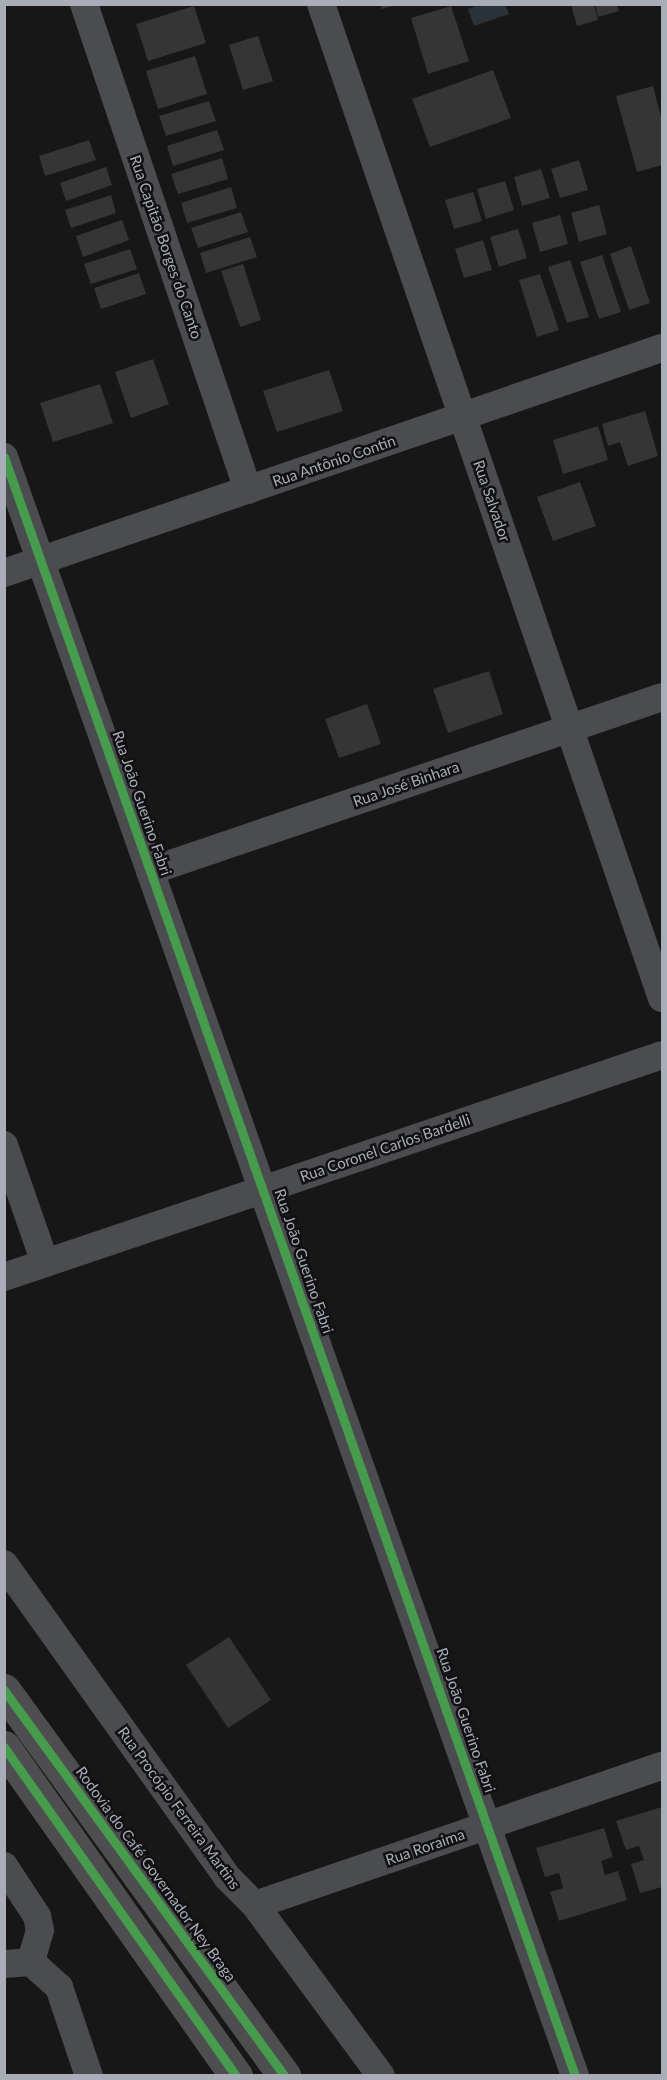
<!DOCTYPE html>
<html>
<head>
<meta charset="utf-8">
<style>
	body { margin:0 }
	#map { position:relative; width:667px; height:2080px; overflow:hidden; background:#171717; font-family:Lato,sans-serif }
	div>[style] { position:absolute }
	.water>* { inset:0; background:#2a3239 }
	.building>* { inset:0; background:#353536 }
	.minor>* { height:28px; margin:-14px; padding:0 14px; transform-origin:14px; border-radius:14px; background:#4b4c50 }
	.motorway>* { height:33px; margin:-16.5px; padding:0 16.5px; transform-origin:16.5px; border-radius:16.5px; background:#4e4e51 }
	.cycleway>* { height:9px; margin:-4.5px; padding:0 4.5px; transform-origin:4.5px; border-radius:4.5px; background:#469c4c }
	span { translate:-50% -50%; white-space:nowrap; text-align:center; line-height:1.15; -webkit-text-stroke:5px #111113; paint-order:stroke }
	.street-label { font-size:15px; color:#a8adb8 }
	.frame { position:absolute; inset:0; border:6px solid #a8adb8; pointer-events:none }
</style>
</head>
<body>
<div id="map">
	<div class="water">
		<div style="clip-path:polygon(482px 4px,505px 5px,509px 14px,474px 26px,468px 9px)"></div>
	</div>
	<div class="building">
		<div style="clip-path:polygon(380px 4px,396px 4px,396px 5px,382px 9px)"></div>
		<div style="clip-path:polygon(595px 4px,617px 4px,619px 11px,598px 17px)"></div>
		<div style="clip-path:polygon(571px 5px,594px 5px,598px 20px,577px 26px)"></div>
		<div style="clip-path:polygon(194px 6px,206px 43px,148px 61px,136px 24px)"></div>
		<div style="clip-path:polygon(451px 6px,469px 61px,428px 74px,411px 18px)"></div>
		<div style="clip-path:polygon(258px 36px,273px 81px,243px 90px,229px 45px)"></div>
		<div style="clip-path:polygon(195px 56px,207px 94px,158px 109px,146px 71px)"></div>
		<div style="clip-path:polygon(493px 70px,511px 118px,430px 147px,412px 99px)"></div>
		<div style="clip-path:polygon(653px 86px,662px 121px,662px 165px,637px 172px,616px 96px)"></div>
		<div style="clip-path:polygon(209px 101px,216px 121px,166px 136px,159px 116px)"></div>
		<div style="clip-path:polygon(217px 130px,224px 150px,173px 166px,167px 146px)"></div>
		<div style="clip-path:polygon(89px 140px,96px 160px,45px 176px,39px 156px)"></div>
		<div style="clip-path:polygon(222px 158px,228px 179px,178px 194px,171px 174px)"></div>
		<div style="clip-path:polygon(579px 160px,588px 190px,560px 198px,551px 169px)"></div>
		<div style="clip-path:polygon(106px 167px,112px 185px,66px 201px,60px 183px)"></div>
		<div style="clip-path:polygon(541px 169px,550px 198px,522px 206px,514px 177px)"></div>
		<div style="clip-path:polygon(505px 181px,514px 210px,486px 219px,477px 189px)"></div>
		<div style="clip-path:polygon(231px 187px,237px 208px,187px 223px,181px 203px)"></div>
		<div style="clip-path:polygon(473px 192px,482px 221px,454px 229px,445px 200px)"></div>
		<div style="clip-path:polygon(111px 195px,116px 213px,71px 228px,65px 210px)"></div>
		<div style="clip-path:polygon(599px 205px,607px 234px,579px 242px,571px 213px)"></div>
		<div style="clip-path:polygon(241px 212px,248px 232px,198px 248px,191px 228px)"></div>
		<div style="clip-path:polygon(560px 215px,568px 244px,540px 252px,532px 223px)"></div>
		<div style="clip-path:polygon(122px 220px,129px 240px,83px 257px,76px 236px)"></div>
		<div style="clip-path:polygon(518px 229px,527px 258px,499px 267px,490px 237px)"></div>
		<div style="clip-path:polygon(250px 237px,257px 257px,206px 273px,200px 253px)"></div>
		<div style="clip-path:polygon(483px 240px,492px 270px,464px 278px,455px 249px)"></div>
		<div style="clip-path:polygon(631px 246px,650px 303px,629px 310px,610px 254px)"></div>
		<div style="clip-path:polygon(130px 249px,137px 269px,91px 284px,84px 264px)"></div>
		<div style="clip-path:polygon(602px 255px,621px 312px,599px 319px,580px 262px)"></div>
		<div style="clip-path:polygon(570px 260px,589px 317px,567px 323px,548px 267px)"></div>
		<div style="clip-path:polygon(243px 264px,261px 320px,240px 327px,221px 271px)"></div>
		<div style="clip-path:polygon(139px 273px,146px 294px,101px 309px,94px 288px)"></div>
		<div style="clip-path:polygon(540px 274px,559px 330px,537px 337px,519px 280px)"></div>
		<div style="clip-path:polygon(153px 359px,169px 404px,131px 418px,115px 372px)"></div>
		<div style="clip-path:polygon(329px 370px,343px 411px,277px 432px,263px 391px)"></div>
		<div style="clip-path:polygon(100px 384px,113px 423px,53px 442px,40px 403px)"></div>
		<div style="clip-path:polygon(645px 411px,658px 456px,628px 466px,620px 442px,608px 446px,602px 424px)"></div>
		<div style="clip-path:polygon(598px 426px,608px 460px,563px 474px,553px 440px)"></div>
		<div style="clip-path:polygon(580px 482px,596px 526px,553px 541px,537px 497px)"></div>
		<div style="clip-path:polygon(489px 671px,503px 714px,448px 733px,433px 689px)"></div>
		<div style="clip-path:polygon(367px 704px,381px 744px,339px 758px,325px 719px)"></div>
		<div style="clip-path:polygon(229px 1637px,271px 1700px,228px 1728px,186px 1665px)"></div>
		<div style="clip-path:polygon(662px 1807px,662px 1887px,640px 1893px,631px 1864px,644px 1860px,639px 1846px,626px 1850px,616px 1821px)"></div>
		<div style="clip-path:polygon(604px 1828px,613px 1857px,601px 1861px,605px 1875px,618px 1871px,627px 1900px,559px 1921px,550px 1892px,563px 1888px,559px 1873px,545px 1877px,536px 1848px)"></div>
	</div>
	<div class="minor">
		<div style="left:84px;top:4px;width:513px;rotate:71.35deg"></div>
		<div style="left:321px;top:4px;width:1051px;rotate:71.07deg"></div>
		<div style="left:4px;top:457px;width:1717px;rotate:70.57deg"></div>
		<div style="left:4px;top:573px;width:695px;rotate:-18.88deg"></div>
		<div style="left:150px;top:871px;width:541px;rotate:-18.77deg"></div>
		<div style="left:4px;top:1145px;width:125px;rotate:70.8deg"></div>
		<div style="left:4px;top:1277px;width:694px;rotate:-18.64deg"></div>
		<div style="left:4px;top:1564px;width:384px;rotate:54.5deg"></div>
		<div style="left:227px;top:1877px;width:40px;rotate:45deg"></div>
		<div style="left:255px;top:1905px;width:212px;rotate:53.6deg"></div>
		<div style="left:4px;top:1866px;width:60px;rotate:56.6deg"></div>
		<div style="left:37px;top:1916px;width:14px;rotate:78deg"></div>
		<div style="left:40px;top:1930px;width:33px;rotate:106deg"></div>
		<div style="left:255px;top:1905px;width:430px;rotate:-18.9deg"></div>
		<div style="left:4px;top:1964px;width:27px;rotate:-4deg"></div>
		<div style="left:31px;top:1962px;width:38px;rotate:42deg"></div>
		<div style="left:59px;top:1987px;width:94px;rotate:71.4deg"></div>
	</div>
	<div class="motorway">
		<div style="left:4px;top:1690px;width:477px;rotate:54deg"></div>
		<div style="left:4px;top:1747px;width:403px;rotate:54.8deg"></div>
	</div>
	<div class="cycleway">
		<div style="left:4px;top:457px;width:1717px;rotate:70.57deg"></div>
		<div style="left:4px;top:1690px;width:477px;rotate:54deg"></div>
		<div style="left:4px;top:1747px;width:403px;rotate:54.8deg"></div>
	</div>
	<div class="street-label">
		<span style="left:166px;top:247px;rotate:71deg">Rua Capitão Borges do Canto</span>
		<span style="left:334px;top:461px;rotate:-19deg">Rua Antônio Contin</span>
		<span style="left:492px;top:501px;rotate:71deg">Rua Salvador</span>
		<span style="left:406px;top:784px;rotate:-19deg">Rua José Binhara</span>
		<span style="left:142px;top:803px;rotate:71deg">Rua João Guerino Fabri</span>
		<span style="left:385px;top:1148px;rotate:-19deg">Rua Coronel Carlos Bardelli</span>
		<span style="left:304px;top:1261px;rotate:71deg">Rua João Guerino Fabri</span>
		<span style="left:466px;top:1720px;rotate:71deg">Rua João Guerino Fabri</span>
		<span style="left:179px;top:1808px;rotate:54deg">Rua Procópio Ferreira Martins</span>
		<span style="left:425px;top:1847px;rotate:-19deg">Rua Roraima</span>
		<span style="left:156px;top:1874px;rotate:54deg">Rodovia do Café Governador Ney Braga</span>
	</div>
	<div class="frame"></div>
</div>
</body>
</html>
